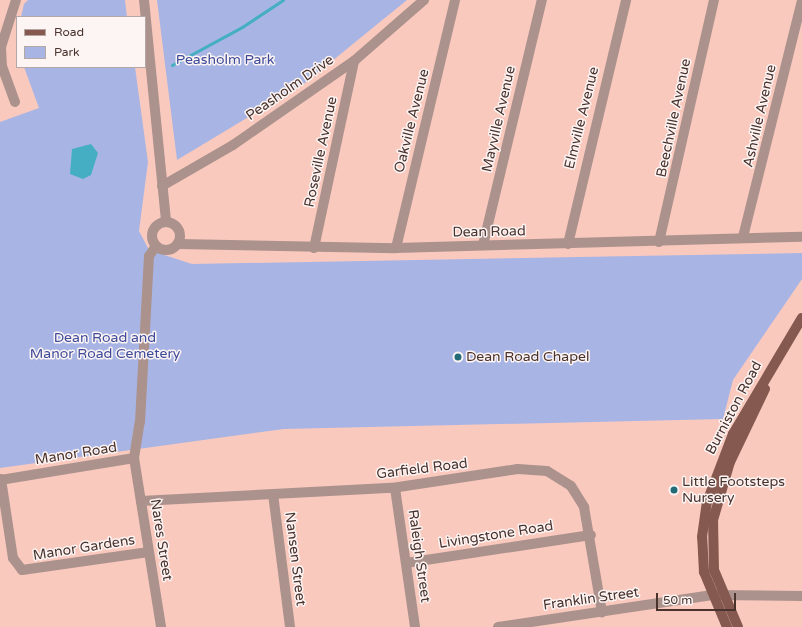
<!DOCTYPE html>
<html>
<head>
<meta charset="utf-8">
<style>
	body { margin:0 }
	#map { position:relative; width:802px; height:627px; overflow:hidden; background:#fac9be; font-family:"Varela Round",sans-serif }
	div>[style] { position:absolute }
	.green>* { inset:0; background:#a8b5e4 }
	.water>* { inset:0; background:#45aec2 }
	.stream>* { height:3px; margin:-1.5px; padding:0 1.5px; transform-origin:1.5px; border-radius:1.5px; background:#45aec2 }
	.minor>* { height:10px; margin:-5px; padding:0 5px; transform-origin:5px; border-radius:5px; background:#ac928c }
	.minor>.ring { margin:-5px; padding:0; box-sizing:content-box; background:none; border:10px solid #ac928c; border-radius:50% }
	.major>* { height:10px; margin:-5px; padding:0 5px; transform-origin:5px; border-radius:5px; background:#85594f }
	.dots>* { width:11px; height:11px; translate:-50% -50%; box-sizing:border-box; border:2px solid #fcf5f4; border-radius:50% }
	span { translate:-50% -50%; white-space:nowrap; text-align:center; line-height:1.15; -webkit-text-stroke:3px #fcf5f4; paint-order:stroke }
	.park-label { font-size:14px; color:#3e4b9a }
	.street-label { font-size:14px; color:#4a322d }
	.poi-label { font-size:14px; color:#4a322d }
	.left { translate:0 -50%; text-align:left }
	.legend { position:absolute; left:16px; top:16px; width:130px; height:52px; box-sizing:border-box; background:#fcf5f4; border:1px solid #b5a7a4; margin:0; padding:5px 7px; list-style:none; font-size:12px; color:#4a322d }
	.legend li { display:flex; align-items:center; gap:8px; height:20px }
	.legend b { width:20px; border:1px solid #b5a7a4 }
	.scale { position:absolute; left:656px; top:593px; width:80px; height:18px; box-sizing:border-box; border:2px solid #4a322d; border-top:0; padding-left:5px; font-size:12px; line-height:14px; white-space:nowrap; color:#4a322d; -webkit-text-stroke:3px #fcf5f4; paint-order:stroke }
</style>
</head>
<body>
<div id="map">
	<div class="green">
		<div style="clip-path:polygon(28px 0,125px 0,127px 17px,21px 17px,24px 4px)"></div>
		<div style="clip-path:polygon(157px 0,407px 0,305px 83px,177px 160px)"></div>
		<div style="clip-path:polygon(24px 67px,135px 67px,148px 162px,139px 231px,149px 250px,192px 264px,802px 253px,802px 279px,733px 380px,723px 419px,284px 429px,0 468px,0 122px,39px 108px)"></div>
	</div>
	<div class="water">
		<div style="clip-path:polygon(91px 144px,98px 153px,91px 175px,83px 179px,70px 174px,72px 149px)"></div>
	</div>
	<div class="stream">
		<div style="left:172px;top:65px;width:80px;rotate:-28.5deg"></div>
		<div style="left:242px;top:27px;width:49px;rotate:-33.4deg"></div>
	</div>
	<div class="minor">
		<div style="left:144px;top:0;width:223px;rotate:84.3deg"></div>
		<div style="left:15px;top:102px;width:37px;rotate:-110deg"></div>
		<div style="left:2px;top:67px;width:20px;rotate:-93deg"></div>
		<div style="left:1px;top:47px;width:49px;rotate:-72.3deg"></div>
		<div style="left:162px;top:186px;width:82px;rotate:-30deg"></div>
		<div style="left:233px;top:145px;width:147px;rotate:-34.8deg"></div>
		<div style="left:354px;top:61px;width:93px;rotate:-41.1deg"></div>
		<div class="ring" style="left:152px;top:222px;width:18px;height:18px"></div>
		<div style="left:743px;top:237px;width:243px;rotate:-76deg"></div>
		<div style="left:659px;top:242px;width:248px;rotate:-77.2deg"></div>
		<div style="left:178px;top:244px;width:218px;rotate:1.1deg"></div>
		<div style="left:396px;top:248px;width:406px;rotate:-1.6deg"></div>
		<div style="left:568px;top:244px;width:251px;rotate:-76.6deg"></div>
		<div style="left:483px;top:245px;width:252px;rotate:-76.5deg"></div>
		<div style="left:314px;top:248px;width:191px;rotate:-77.9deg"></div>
		<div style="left:396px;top:248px;width:255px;rotate:-76.6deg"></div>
		<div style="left:134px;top:458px;width:171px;rotate:80.9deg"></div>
		<div style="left:1px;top:479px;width:80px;rotate:81.4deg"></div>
		<div style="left:13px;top:558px;width:15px;rotate:53deg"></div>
		<div style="left:22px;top:570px;width:128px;rotate:-8.1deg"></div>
		<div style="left:0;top:480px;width:136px;rotate:-9.3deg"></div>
		<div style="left:134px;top:458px;width:36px;rotate:-81deg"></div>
		<div style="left:140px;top:422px;width:166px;rotate:-86.9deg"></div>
		<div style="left:149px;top:256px;width:12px;rotate:-55deg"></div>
		<div style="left:395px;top:488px;width:140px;rotate:81.8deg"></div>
		<div style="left:273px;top:494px;width:134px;rotate:82.7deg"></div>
		<div style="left:141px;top:501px;width:251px;rotate:-3deg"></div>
		<div style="left:392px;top:488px;width:127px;rotate:-8.6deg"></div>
		<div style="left:518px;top:469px;width:29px;rotate:4deg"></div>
		<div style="left:547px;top:471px;width:28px;rotate:32deg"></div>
		<div style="left:571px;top:486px;width:25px;rotate:58deg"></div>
		<div style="left:584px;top:507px;width:107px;rotate:80.3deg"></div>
		<div style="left:406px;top:563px;width:187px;rotate:-8.6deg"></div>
		<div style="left:498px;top:627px;width:215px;rotate:-8.5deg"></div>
		<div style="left:711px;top:595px;width:91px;rotate:0.6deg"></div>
	</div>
	<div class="major">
		<div style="left:727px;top:627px;width:60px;rotate:-112.7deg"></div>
		<div style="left:704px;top:572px;width:35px;rotate:-93deg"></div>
		<div style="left:702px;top:537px;width:35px;rotate:-82deg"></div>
		<div style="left:707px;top:502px;width:73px;rotate:-69.1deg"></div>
		<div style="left:733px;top:434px;width:135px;rotate:-59.3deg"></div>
		<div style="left:738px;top:627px;width:62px;rotate:-112.8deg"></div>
		<div style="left:714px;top:570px;width:50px;rotate:-91.1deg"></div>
		<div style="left:713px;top:520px;width:60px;rotate:-73.7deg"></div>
		<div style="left:730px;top:462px;width:81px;rotate:-64.4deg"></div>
	</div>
	<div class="dots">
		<div style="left:458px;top:357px;background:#246b78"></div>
		<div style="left:674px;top:490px;background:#246b78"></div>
	</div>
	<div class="park-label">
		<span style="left:225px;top:60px">Peasholm Park</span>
		<span style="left:105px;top:346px">Dean Road and<br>Manor Road Cemetery</span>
	</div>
	<div class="street-label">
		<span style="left:290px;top:88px;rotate:-35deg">Peasholm Drive</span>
		<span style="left:760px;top:116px;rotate:-77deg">Ashville Avenue</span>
		<span style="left:582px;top:118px;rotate:-76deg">Elmville Avenue</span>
		<span style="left:674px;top:118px;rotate:-78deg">Beechville Avenue</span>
		<span style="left:499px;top:119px;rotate:-77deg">Mayville Avenue</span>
		<span style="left:412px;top:121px;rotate:-76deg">Oakville Avenue</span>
		<span style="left:321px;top:152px;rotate:-78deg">Roseville Avenue</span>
		<span style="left:489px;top:232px;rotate:-1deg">Dean Road</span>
		<span style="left:734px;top:408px;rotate:-62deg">Burniston Road</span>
		<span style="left:76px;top:454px;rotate:-9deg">Manor Road</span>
		<span style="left:422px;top:469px;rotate:-7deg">Garfield Road</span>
		<span style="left:496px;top:535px;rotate:-9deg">Livingstone Road</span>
		<span style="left:161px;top:540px;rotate:81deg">Nares Street</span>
		<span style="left:84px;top:548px;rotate:-9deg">Manor Gardens</span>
		<span style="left:419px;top:556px;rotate:82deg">Raleigh Street</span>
		<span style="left:295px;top:559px;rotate:83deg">Nansen Street</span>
		<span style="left:591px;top:599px;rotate:-8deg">Franklin Street</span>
	</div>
	<div class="poi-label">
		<span class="left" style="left:466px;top:357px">Dean Road Chapel</span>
		<span class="left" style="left:682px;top:490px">Little Footsteps<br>Nursery</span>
	</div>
	<ul class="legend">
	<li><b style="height:5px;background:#85594f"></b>Road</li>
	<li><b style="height:11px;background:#a8b5e4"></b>Park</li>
	</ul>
	<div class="scale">50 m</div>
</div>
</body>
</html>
